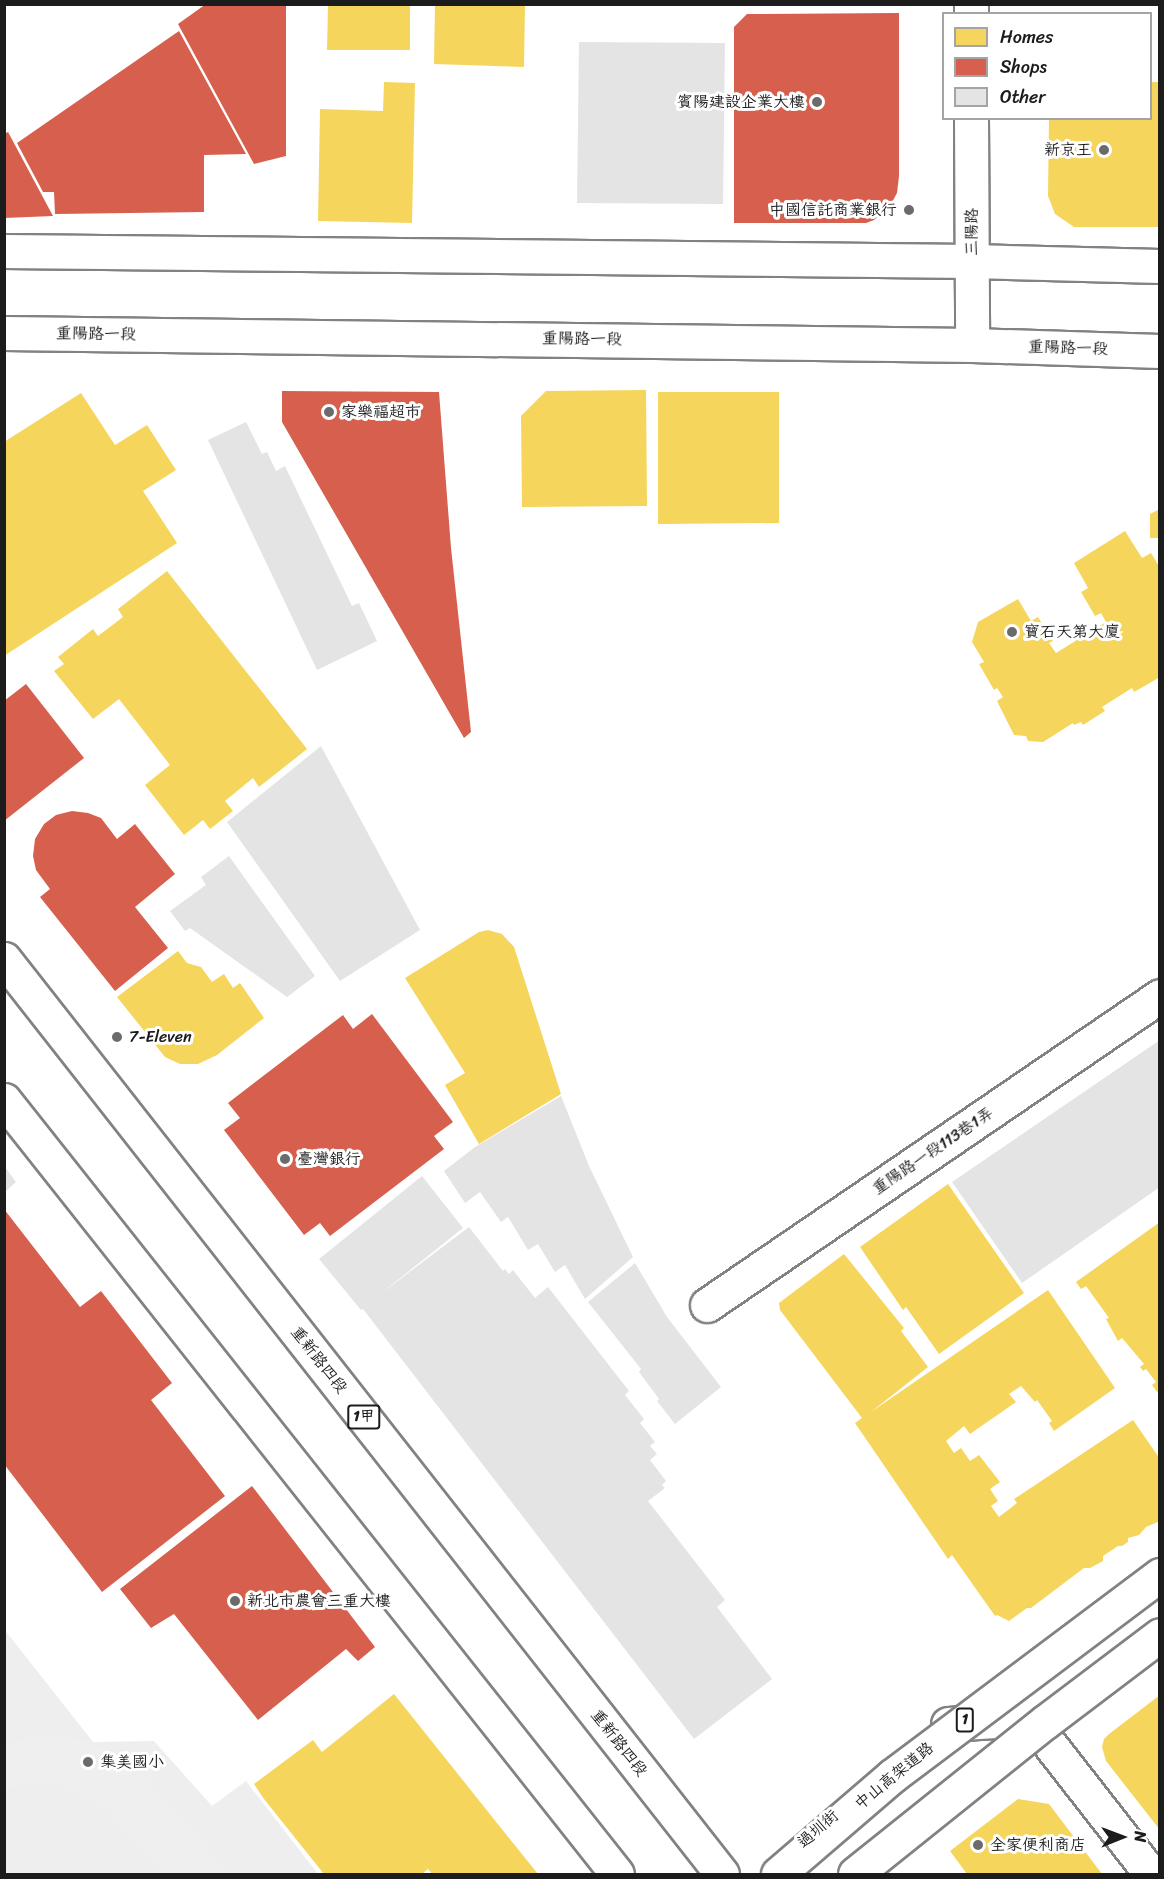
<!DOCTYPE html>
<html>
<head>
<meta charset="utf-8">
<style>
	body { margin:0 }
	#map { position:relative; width:1164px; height:1879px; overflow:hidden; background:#fff; font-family:Sriracha,"LXGW WenKai TC",sans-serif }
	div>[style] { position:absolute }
	.built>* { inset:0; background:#eee }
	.green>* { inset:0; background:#efefef }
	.homes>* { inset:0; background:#f6d55c }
	.shops>* { inset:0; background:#d6604d }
	.building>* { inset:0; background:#e4e4e4 }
	.roads { filter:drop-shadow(2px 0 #828282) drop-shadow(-2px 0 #828282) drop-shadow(0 2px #828282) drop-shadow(0 -2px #828282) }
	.minor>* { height:33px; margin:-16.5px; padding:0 16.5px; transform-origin:16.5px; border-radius:16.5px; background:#fff }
	.secondary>* { height:33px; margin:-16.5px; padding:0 16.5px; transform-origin:16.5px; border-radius:16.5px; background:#fff }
	.primary>* { height:33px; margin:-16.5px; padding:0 16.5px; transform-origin:16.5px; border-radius:16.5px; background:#fff }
	.bridges { filter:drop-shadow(2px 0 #828282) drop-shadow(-2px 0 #828282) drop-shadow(0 2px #828282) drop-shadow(0 -2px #828282) }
	.trunk-bridge>* { height:33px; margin:-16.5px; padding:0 16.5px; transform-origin:16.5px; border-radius:16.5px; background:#fff }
	.dots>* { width:16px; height:16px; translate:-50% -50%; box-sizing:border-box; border:3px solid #fff; border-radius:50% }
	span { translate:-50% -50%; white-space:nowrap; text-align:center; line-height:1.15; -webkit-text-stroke:6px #fff; paint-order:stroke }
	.shield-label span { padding:2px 4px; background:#fff; border:2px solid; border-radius:4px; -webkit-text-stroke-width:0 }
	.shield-label { font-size:15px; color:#1c1c1c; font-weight:700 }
	.poi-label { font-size:16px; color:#1c1c1c }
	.right { translate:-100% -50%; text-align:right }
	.left { translate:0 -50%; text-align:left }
	.street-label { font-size:16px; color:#1c1c1c }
	.frame { position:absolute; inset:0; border:6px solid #1c1c1c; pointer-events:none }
	.legend { position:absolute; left:942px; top:12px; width:210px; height:108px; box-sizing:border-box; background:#fff; border:2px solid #a4a4a4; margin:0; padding:8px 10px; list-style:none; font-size:18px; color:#1c1c1c }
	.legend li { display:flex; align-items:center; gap:12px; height:30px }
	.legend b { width:30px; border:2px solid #a4a4a4 }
	.north { position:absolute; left:1092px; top:1807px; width:60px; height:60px; -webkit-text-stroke:4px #fff; paint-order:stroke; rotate:89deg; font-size:16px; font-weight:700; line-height:24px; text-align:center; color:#1c1c1c }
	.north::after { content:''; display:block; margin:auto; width:21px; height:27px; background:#1c1c1c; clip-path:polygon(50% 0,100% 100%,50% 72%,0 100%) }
</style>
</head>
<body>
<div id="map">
	<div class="built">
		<div style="clip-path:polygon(4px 1629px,93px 1742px,154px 1741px,212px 1806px,246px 1781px,318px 1874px,5px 1874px)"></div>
	</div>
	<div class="green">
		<div style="clip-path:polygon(58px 1736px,85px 1740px,114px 1752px,145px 1776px,231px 1874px,163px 1874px,109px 1812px,81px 1795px,57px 1785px,34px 1782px,5px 1790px,5px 1745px,26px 1738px)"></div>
	</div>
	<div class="homes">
		<div style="clip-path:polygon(435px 4px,525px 4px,524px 67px,434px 64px)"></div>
		<div style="clip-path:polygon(328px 5px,410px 5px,410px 50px,327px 50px)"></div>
		<div style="clip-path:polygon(384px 82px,415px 83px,412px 223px,318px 221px,320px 109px,383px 111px)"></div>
		<div style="clip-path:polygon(1150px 82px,1160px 82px,1160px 227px,1074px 227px,1055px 214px,1048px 196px,1049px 118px,1150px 118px)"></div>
		<div style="clip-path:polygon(646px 390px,647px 506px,522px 507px,521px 416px,546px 391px)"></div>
		<div style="clip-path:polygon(658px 392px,779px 392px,779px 523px,658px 524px)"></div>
		<div style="clip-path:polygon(81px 393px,115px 445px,147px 425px,176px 470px,143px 491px,177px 543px,4px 656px,4px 442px)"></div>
		<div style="clip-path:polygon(1160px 509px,1160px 538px,1150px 538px,1150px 514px)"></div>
		<div style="clip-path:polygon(1125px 531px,1142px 558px,1151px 553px,1160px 568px,1160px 677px,1134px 692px,1132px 688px,1102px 707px,1105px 711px,1083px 725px,1081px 722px,1074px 725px,1073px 723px,1043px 742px,1028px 741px,1026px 736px,1014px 735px,997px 701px,1003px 697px,997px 688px,994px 690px,979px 664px,984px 662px,972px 642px,978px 622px,1018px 599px,1031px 621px,1038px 617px,1053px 641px,1049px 643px,1056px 653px,1106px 622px,1101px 613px,1095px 616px,1081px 592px,1088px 588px,1074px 563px)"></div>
		<div style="clip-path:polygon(167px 571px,307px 749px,259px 787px,253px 778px,225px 801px,233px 811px,210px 829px,203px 820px,184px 835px,145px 785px,170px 765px,119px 699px,93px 719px,54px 671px,64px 664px,58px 657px,93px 629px,98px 636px,123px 617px,118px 609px)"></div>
		<div style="clip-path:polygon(488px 930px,502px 934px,514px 947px,561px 1094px,479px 1144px,445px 1085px,465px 1073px,405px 978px,479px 932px)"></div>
		<div style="clip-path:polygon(178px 951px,187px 963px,201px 967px,212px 982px,224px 974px,233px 988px,240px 983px,264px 1018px,217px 1055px,198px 1064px,180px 1064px,165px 1057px,117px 997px)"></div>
		<div style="clip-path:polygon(948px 1184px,1024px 1293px,939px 1354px,906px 1307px,903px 1310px,860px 1247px)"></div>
		<div style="clip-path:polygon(1160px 1222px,1160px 1390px,1157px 1392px,1152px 1385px,1156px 1382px,1146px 1369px,1143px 1371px,1140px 1367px,1144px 1364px,1122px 1338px,1118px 1341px,1106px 1319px,1109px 1318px,1086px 1286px,1081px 1289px,1076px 1282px)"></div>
		<div style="clip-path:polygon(844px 1254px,904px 1328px,901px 1331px,928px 1367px,871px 1412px,1048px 1290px,1115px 1388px,1054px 1431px,1049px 1423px,1052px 1421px,1037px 1400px,1035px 1402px,1021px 1386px,1009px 1394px,1016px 1402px,970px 1434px,964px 1426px,946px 1441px,954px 1453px,961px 1448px,970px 1461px,979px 1455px,1000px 1482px,990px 1489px,998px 1501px,991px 1506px,999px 1517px,1017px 1503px,1014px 1499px,1133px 1420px,1160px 1459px,1160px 1521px,1146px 1527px,1139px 1535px,1128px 1538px,1128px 1542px,1122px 1546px,1118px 1546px,1103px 1556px,1103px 1561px,1090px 1568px,1084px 1568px,1031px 1608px,1027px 1608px,1009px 1621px,997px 1615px,995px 1616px,952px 1555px,948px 1559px,855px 1423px,862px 1418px,780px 1310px,779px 1303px)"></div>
		<div style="clip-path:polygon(394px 1694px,493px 1818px,538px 1874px,432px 1874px,428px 1869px,422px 1874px,324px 1874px,264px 1799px,254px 1784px,313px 1740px,322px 1752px)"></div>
		<div style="clip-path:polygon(1160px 1695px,1160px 1830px,1106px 1761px,1102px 1747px,1104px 1739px,1109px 1734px)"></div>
		<div style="clip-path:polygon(1018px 1799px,1049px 1804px,1102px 1874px,967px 1874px,950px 1851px)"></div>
	</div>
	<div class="shops">
		<div style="clip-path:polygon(206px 4px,286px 4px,286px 156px,254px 164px,178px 24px)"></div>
		<div style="clip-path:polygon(899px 13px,899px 176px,897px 193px,890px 206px,874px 220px,866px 223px,734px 223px,734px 27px,747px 14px)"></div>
		<div style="clip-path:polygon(179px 31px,246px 154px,204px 155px,204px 212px,55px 214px,54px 192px,43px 192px,17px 143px)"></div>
		<div style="clip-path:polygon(8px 132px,53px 216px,4px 218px,4px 134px)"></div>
		<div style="clip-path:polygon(282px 391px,439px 392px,451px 548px,471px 732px,464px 738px,282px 422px)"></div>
		<div style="clip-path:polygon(26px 684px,84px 758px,4px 821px,4px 701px)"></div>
		<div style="clip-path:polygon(72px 811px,88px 813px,101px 818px,117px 839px,135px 824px,175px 874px,135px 907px,168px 948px,115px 991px,40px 897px,50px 889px,36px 870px,33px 856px,35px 839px,44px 824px,56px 815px)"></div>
		<div style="clip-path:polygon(372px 1014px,453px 1122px,434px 1136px,444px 1149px,330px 1236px,320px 1223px,304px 1235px,224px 1130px,240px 1118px,228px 1103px,343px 1015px,353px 1029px)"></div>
		<div style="clip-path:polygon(4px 1209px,80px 1307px,101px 1291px,172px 1383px,151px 1400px,225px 1496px,102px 1592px,4px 1464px)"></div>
		<div style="clip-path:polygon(252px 1486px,375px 1647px,358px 1661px,346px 1649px,258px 1720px,174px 1614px,151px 1628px,120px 1589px)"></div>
	</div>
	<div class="building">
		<div style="clip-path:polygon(579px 42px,725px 43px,723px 204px,577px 203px)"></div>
		<div style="clip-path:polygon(246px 422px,262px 454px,267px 452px,276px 471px,285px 466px,352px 606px,359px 603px,377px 641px,317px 670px,208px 440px)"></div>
		<div style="clip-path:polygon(321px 746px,420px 930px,340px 981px,227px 822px)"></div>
		<div style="clip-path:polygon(229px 856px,315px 976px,287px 997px,190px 928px,185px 931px,170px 911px,206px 885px,201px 877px)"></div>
		<div style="clip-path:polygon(1160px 1040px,1160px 1187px,1022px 1283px,952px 1182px)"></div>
		<div style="clip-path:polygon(561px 1096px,589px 1166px,633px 1257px,585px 1299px,565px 1265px,555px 1272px,538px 1244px,528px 1250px,508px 1217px,501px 1222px,480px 1192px,465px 1203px,444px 1171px,475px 1147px)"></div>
		<div style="clip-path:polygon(5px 1167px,16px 1182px,5px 1192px)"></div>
		<div style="clip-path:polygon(422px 1176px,463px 1228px,379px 1295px,469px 1227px,503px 1271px,505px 1269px,509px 1274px,513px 1270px,535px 1298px,548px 1287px,629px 1391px,625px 1395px,644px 1419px,640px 1423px,655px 1442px,650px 1446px,657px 1454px,650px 1460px,666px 1481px,662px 1485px,665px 1488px,648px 1501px,725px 1600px,717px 1607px,772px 1679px,694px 1739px,363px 1309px,361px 1310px,319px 1259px)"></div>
		<div style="clip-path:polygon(635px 1263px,667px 1317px,721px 1387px,675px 1424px,657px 1401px,659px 1399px,639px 1372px,641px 1369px,588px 1302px)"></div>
	</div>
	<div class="roads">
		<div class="minor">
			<div style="left:971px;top:4px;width:10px;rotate:90deg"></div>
			<div style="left:971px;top:118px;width:227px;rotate:89.7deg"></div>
			<div style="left:707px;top:1305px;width:548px;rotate:-34.3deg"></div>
			<div style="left:1051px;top:1746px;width:162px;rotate:52deg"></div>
		</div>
		<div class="secondary">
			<div style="left:4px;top:251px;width:968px;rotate:0.59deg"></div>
			<div style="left:972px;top:261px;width:188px;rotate:1.5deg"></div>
			<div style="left:4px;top:333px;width:968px;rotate:0.71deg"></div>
			<div style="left:972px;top:345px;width:188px;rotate:1.8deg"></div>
		</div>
		<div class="primary">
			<div style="left:4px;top:959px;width:1163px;rotate:51.88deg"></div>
			<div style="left:4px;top:1100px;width:987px;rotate:51.62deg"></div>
			<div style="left:948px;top:1724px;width:47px;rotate:-3.7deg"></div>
			<div style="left:995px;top:1721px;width:66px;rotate:-33.2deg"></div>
			<div style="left:1050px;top:1685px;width:138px;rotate:-37.4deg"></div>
		</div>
	</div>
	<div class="bridges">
		<div class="trunk-bridge">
			<div style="left:778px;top:1874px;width:150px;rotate:-40.7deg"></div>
			<div style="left:892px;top:1776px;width:335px;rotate:-36.9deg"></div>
			<div style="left:855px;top:1874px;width:243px;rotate:-38.7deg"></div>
			<div style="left:1045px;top:1722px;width:144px;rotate:-37.1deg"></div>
		</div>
	</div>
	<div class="dots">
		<div style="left:817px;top:102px;background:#6b6b6b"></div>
		<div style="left:1104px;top:150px;background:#6b6b6b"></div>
		<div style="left:909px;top:210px;background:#6b6b6b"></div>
		<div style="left:329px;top:412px;background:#6b6b6b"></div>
		<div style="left:1012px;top:632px;background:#6b6b6b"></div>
		<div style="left:117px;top:1037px;background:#6b6b6b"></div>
		<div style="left:285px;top:1159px;background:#6b6b6b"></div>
		<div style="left:235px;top:1601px;background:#6b6b6b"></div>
		<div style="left:88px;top:1762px;background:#6b6b6b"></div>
		<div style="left:978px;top:1845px;background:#6b6b6b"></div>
	</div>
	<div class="shield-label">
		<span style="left:364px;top:1417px">1甲</span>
		<span style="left:965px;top:1720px">1</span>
	</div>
	<div class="poi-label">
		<span class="right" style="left:805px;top:102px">賓陽建設企業大樓</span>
		<span class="right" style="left:1092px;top:150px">新京王</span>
		<span class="right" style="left:897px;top:210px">中國信託商業銀行</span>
		<span class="left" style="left:341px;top:412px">家樂福超市</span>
		<span class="left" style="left:1024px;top:632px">寶石天第大廈</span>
		<span class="left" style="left:129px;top:1037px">7-Eleven</span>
		<span class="left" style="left:297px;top:1159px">臺灣銀行</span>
		<span class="left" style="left:247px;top:1601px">新北市農會三重大樓</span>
		<span class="left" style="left:100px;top:1762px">集美國小</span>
		<span class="left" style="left:990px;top:1845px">全家便利商店</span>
	</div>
	<div class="street-label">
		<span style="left:972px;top:232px;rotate:-90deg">三陽路</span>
		<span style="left:96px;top:334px;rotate:1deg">重陽路一段</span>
		<span style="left:582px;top:339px;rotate:1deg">重陽路一段</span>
		<span style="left:1068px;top:348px;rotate:2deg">重陽路一段</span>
		<span style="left:933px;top:1151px;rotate:-34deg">重陽路一段113巷1弄</span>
		<span style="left:319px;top:1360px;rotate:52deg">重新路四段</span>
		<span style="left:619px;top:1743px;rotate:52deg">重新路四段</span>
		<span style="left:894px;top:1776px;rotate:-39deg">中山高架道路</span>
		<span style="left:818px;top:1829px;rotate:-41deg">過圳街</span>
	</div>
	<div class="frame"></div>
	<ul class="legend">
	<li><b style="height:16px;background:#f6d55c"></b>Homes</li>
	<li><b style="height:16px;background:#d6604d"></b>Shops</li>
	<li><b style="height:16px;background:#e4e4e4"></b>Other</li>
	</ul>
	<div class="north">N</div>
</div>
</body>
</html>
